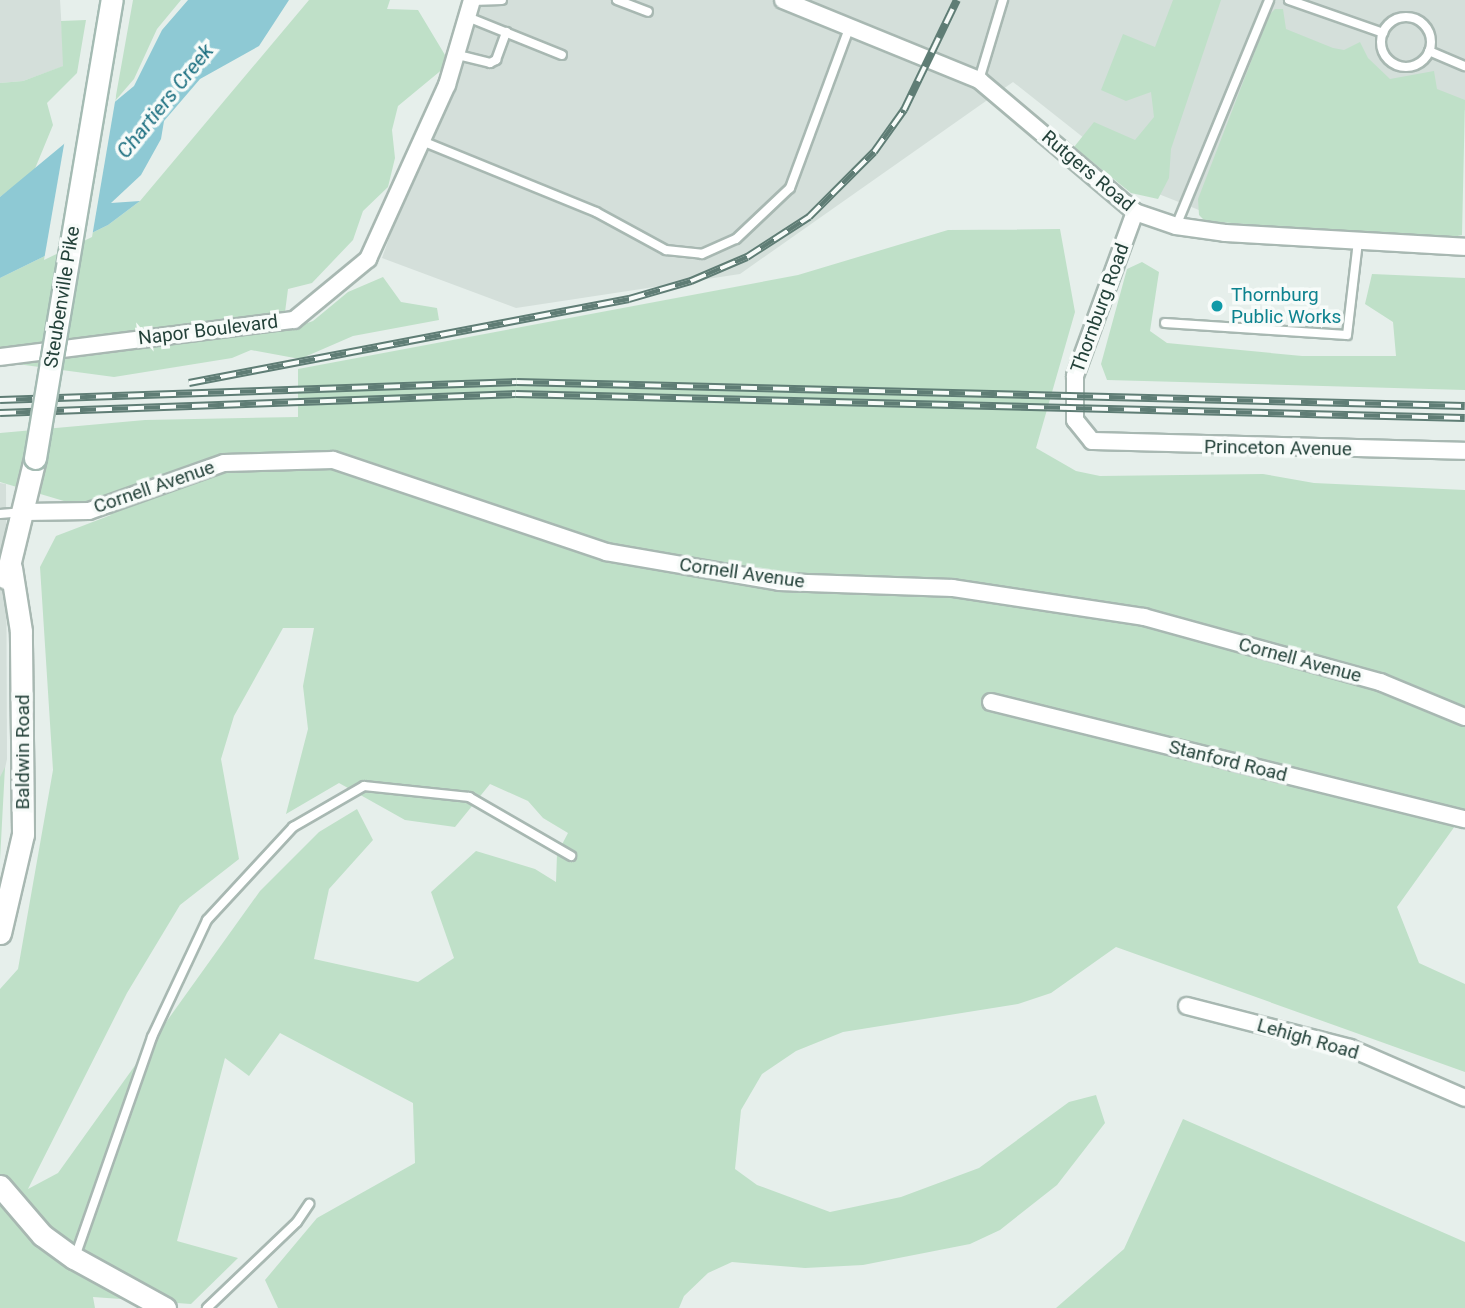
<!DOCTYPE html>
<html>
<head>
<meta charset="utf-8">
<style>
	body { margin:0 }
	#map { position:relative; width:1465px; height:1308px; overflow:hidden; background:#e6efeb; font-family:Roboto,sans-serif }
	div>[style] { position:absolute }
	.built>* { inset:0; background:#d4dfda }
	.green>* { inset:0; background:#bfe0c8 }
	.water>* { inset:0; background:#8ec9d4 }
	.pier>* { inset:0; background:#e6efeb }
	.roads { filter:drop-shadow(2px 0 #a8b8b2) drop-shadow(-2px 0 #a8b8b2) drop-shadow(0 2px #a8b8b2) drop-shadow(0 -2px #a8b8b2) }
	.lane>* { height:8px; margin:-4px; padding:0 4px; transform-origin:4px; border-radius:4px; background:#fff }
	.lane>.ring { margin:-4px; padding:0; box-sizing:content-box; background:none; border:8px solid #fff; border-radius:50% }
	.street>* { height:16px; margin:-8px; padding:0 8px; transform-origin:8px; border-radius:8px; background:#fff }
	.secondary>* { height:21px; margin:-10.5px; padding:0 10.5px; transform-origin:10.5px; border-radius:10.5px; background:#fff }
	.rail>* { height:8px; margin-top:-4px; transform-origin:0; background:repeating-linear-gradient(90deg,#f7fbf9 0 16px,#5f7d75 0 32px); box-sizing:border-box; border-block:2px solid #5f7d75 }
	.bridges { filter:drop-shadow(2px 0 #a4bbb3) drop-shadow(-2px 0 #a4bbb3) drop-shadow(0 2px #a4bbb3) drop-shadow(0 -2px #a4bbb3) }
	.secondary-bridge>* { height:21px; margin:-10.5px; padding:0 10.5px; transform-origin:10.5px; border-radius:10.5px; background:#fff }
	.dots>* { width:19px; height:19px; translate:-50% -50%; box-sizing:border-box; border:4px solid #f7fbf9; border-radius:50% }
	span { translate:-50% -50%; white-space:nowrap; text-align:center; line-height:1.15; -webkit-text-stroke:7px #f7fbf9; paint-order:stroke }
	.street-label { font-size:19px; color:#24423a }
	.culture-label { font-size:19px; color:#0d838f }
	.left { translate:0 -50%; text-align:left }
	.water-label { font-size:21px; color:#1c6f80; font-style:italic }
</style>
</head>
<body>
<div id="map">
	<div class="built">
		<div style="clip-path:polygon(0 0,60px 0,64px 66px,23px 81px,0 83px)"></div>
		<div style="clip-path:polygon(474px 0,1465px 0,1465px 110px,1204px 212px,1151px 191px,1013px 82px,740px 274px,516px 308px,382px 258px)"></div>
		<div style="clip-path:polygon(0 483px,6px 484px,7px 759px,0 792px)"></div>
	</div>
	<div class="green">
		<div style="clip-path:polygon(133px 0,181px 0,157px 29px,134px 79px,115px 101px)"></div>
		<div style="clip-path:polygon(309px 0,390px 0,387px 9px,418px 10px,445px 55px,444px 68px,398px 106px,392px 130px,395px 158px,388px 187px,363px 211px,353px 240px,312px 283px,288px 289px,284px 320px,299px 326px,313px 321px,348px 292px,383px 277px,401px 302px,437px 308px,439px 320px,353px 336px,300px 359px,251px 350px,232px 358px,114px 377px,17px 364px,0 353px,0 278px,108px 225px,140px 201px)"></div>
		<div style="clip-path:polygon(1173px 0,1221px 0,1171px 149px,1169px 178px,1158px 199px,1131px 193px,1074px 147px,1094px 122px,1135px 140px,1154px 117px,1151px 92px,1126px 101px,1101px 90px,1123px 34px,1155px 47px)"></div>
		<div style="clip-path:polygon(1275px 9px,1283px 9px,1286px 29px,1333px 48px,1344px 50px,1360px 42px,1368px 58px,1390px 79px,1434px 71px,1437px 89px,1465px 100px,1462px 235px,1444px 239px,1205px 221px,1199px 215px,1198px 199px,1269px 15px)"></div>
		<div style="clip-path:polygon(86px 20px,77px 73px,47px 103px,53px 125px,34px 171px,0 197px,0 83px,23px 81px,63px 66px,61px 21px)"></div>
		<div style="clip-path:polygon(evenodd,1060px 229px,1075px 312px,1036px 448px,1076px 471px,1100px 476px,1263px 474px,1314px 483px,1465px 490px,1465px 812px,1397px 907px,1419px 963px,1465px 984px,1465px 1072px,1116px 947px,1051px 993px,1018px 1004px,843px 1032px,796px 1051px,762px 1074px,741px 1110px,735px 1169px,757px 1185px,830px 1212px,901px 1197px,979px 1168px,1069px 1102px,1096px 1095px,1105px 1123px,1057px 1185px,1000px 1230px,970px 1244px,863px 1265px,805px 1268px,732px 1262px,708px 1273px,684px 1296px,679px 1308px,278px 1308px,265px 1280px,317px 1218px,415px 1163px,413px 1103px,280px 1033px,249px 1076px,225px 1058px,177px 1241px,238px 1258px,191px 1304px,93px 1297px,95px 1308px,0 1308px,0 989px,18px 969px,53px 770px,40px 567px,56px 536px,111px 515px,0 482px,0 433px,145px 420px,298px 417px,298px 369px,798px 275px,948px 230px,1060px 229px,283px 628px,314px 628px,303px 686px,308px 729px,286px 814px,339px 783px,405px 820px,455px 827px,490px 784px,528px 801px,543px 818px,568px 833px,557px 854px,556px 882px,535px 869px,476px 851px,431px 892px,454px 958px,418px 982px,314px 959px,329px 889px,373px 840px,357px 809px,319px 832px,260px 891px,58px 1173px,28px 1189px,127px 993px,180px 905px,239px 859px,221px 759px,234px 716px,283px 628px)"></div>
		<div style="clip-path:polygon(1142px 262px,1159px 272px,1150px 331px,1167px 343px,1302px 356px,1396px 356px,1393px 322px,1365px 304px,1372px 274px,1465px 278px,1465px 390px,1107px 380px,1101px 364px,1127px 269px)"></div>
		<div style="clip-path:polygon(5px 767px,0 860px,0 861px,0 777px)"></div>
		<div style="clip-path:polygon(1183px 1119px,1465px 1242px,1465px 1308px,1056px 1308px,1124px 1249px)"></div>
	</div>
	<div class="water">
		<div style="clip-path:polygon(188px 0,289px 0,259px 46px,200px 79px,164px 121px,161px 139px,141px 175px,111px 203px,140px 201px,108px 225px,0 278px,0 197px,134px 86px,162px 30px)"></div>
	</div>
	<div class="pier">
		<div style="clip-path:polygon(116px 96px,92px 237px,44px 260px,65px 139px)"></div>
	</div>
	<div class="roads">
		<div class="lane">
			<div style="left:617px;top:0;width:33px;rotate:21deg"></div>
			<div style="left:1289px;top:0;width:100px;rotate:19.3deg"></div>
			<div style="left:472px;top:1px;width:30px;rotate:-2deg"></div>
			<div class="ring" style="left:1381px;top:17px;width:42px;height:42px"></div>
			<div style="left:470px;top:18px;width:99px;rotate:21.9deg"></div>
			<div style="left:1429px;top:51px;width:39px;rotate:23deg"></div>
			<div style="left:458px;top:55px;width:33px;rotate:14deg"></div>
			<div style="left:490px;top:63px;width:7px;rotate:-27deg"></div>
			<div style="left:496px;top:60px;width:30px;rotate:-70deg"></div>
			<div style="left:979px;top:80px;width:84px;rotate:-73.3deg"></div>
			<div style="left:422px;top:141px;width:188px;rotate:22.2deg"></div>
			<div style="left:596px;top:212px;width:80px;rotate:28.5deg"></div>
			<div style="left:666px;top:250px;width:36px;rotate:6deg"></div>
			<div style="left:702px;top:254px;width:37px;rotate:-24deg"></div>
			<div style="left:736px;top:239px;width:74px;rotate:-43.4deg"></div>
			<div style="left:790px;top:188px;width:173px;rotate:-69.7deg"></div>
			<div style="left:1176px;top:226px;width:244px;rotate:-67.6deg"></div>
			<div style="left:1165px;top:323px;width:182px;rotate:3.8deg"></div>
			<div style="left:1347px;top:335px;width:95px;rotate:-83.3deg"></div>
			<div style="left:0;top:514px;width:21px;rotate:-5deg"></div>
			<div style="left:75px;top:1257px;width:233px;rotate:-70.7deg"></div>
			<div style="left:152px;top:1037px;width:129px;rotate:-64.8deg"></div>
			<div style="left:207px;top:920px;width:127px;rotate:-47.2deg"></div>
			<div style="left:293px;top:827px;width:82px;rotate:-30deg"></div>
			<div style="left:364px;top:786px;width:106px;rotate:6deg"></div>
			<div style="left:469px;top:797px;width:118px;rotate:30deg"></div>
			<div style="left:207px;top:1308px;width:124px;rotate:-43.7deg"></div>
			<div style="left:297px;top:1222px;width:22px;rotate:-56deg"></div>
		</div>
		<div class="street">
			<div style="left:783px;top:0;width:212px;rotate:22.2deg"></div>
			<div style="left:979px;top:80px;width:204px;rotate:40.2deg"></div>
			<div style="left:1135px;top:212px;width:43px;rotate:18.9deg"></div>
			<div style="left:1176px;top:226px;width:49px;rotate:8.1deg"></div>
			<div style="left:1225px;top:233px;width:240px;rotate:3.3deg"></div>
			<div style="left:1135px;top:212px;width:175px;rotate:110.1deg"></div>
			<div style="left:1075px;top:376px;width:44px;rotate:90deg"></div>
			<div style="left:1075px;top:420px;width:27px;rotate:51deg"></div>
			<div style="left:1092px;top:441px;width:373px;rotate:1.5deg"></div>
			<div style="left:0;top:357px;width:296px;rotate:-7.2deg"></div>
			<div style="left:294px;top:320px;width:96px;rotate:-39.5deg"></div>
			<div style="left:368px;top:259px;width:191px;rotate:-65.6deg"></div>
			<div style="left:447px;top:85px;width:89px;rotate:-73.6deg"></div>
			<div style="left:25px;top:512px;width:64px;rotate:-0.9deg"></div>
			<div style="left:89px;top:511px;width:143px;rotate:-19.6deg"></div>
			<div style="left:224px;top:463px;width:109px;rotate:-1.6deg"></div>
			<div style="left:333px;top:460px;width:288px;rotate:18.6deg"></div>
			<div style="left:606px;top:552px;width:176px;rotate:9.8deg"></div>
			<div style="left:779px;top:582px;width:174px;rotate:2deg"></div>
			<div style="left:953px;top:588px;width:193px;rotate:8.6deg"></div>
			<div style="left:1144px;top:617px;width:245px;rotate:15.4deg"></div>
			<div style="left:1380px;top:682px;width:92px;rotate:22.4deg"></div>
			<div style="left:991px;top:702px;width:488px;rotate:13.9deg"></div>
			<div style="left:1187px;top:1006px;width:168px;rotate:14.4deg"></div>
			<div style="left:1350px;top:1048px;width:125px;rotate:23.5deg"></div>
		</div>
		<div class="secondary">
			<div style="left:6px;top:578px;width:123px;rotate:-76.4deg"></div>
			<div style="left:0;top:933px;width:102px;rotate:-76.9deg"></div>
			<div style="left:23px;top:834px;width:203px;rotate:-90.6deg"></div>
			<div style="left:21px;top:631px;width:64px;rotate:-99deg"></div>
			<div style="left:0;top:1186px;width:65px;rotate:49.4deg"></div>
			<div style="left:42px;top:1235px;width:39px;rotate:36deg"></div>
			<div style="left:74px;top:1258px;width:104px;rotate:28.8deg"></div>
		</div>
	</div>
	<div class="rail">
		<div style="left:189px;top:383px;width:448px;rotate:-10.8deg"></div>
		<div style="left:629px;top:299px;width:65px;rotate:-16.2deg"></div>
		<div style="left:691px;top:281px;width:61px;rotate:-23.2deg"></div>
		<div style="left:747px;top:257px;width:74px;rotate:-32.8deg"></div>
		<div style="left:809px;top:217px;width:92px;rotate:-45deg"></div>
		<div style="left:874px;top:152px;width:52px;rotate:-54.5deg"></div>
		<div style="left:904px;top:110px;width:122px;rotate:-64.3deg"></div>
		<div style="left:0;top:400px;width:517px;rotate:-1.99deg"></div>
		<div style="left:517px;top:382px;width:948px;rotate:1.45deg"></div>
		<div style="left:0;top:413px;width:516px;rotate:-2.11deg"></div>
		<div style="left:516px;top:394px;width:949px;rotate:1.45deg"></div>
	</div>
	<div class="bridges">
		<div class="secondary-bridge">
			<div style="left:35px;top:458px;width:464px;rotate:-80.5deg"></div>
		</div>
	</div>
	<div class="dots">
		<div style="left:1217px;top:306px;background:#0f9aa8"></div>
	</div>
	<div class="street-label">
		<span style="left:1088px;top:171px;rotate:40deg">Rutgers Road</span>
		<span style="left:62px;top:297px;rotate:-81deg">Steubenville Pike</span>
		<span style="left:1100px;top:308px;rotate:-70deg">Thornburg Road</span>
		<span style="left:208px;top:330px;rotate:-7deg">Napor Boulevard</span>
		<span style="left:1278px;top:448px;rotate:1deg">Princeton Avenue</span>
		<span style="left:154px;top:487px;rotate:-19deg">Cornell Avenue</span>
		<span style="left:742px;top:573px;rotate:8deg">Cornell Avenue</span>
		<span style="left:1300px;top:660px;rotate:15deg">Cornell Avenue</span>
		<span style="left:23px;top:752px;rotate:-90deg">Baldwin Road</span>
		<span style="left:1228px;top:761px;rotate:14deg">Stanford Road</span>
		<span style="left:1308px;top:1039px;rotate:16deg">Lehigh Road</span>
	</div>
	<div class="culture-label">
		<span class="left" style="left:1231px;top:306px">Thornburg<br>Public Works</span>
	</div>
	<div class="water-label">
		<span style="left:165px;top:101px;rotate:-51deg">Chartiers Creek</span>
	</div>
</div>
</body>
</html>
